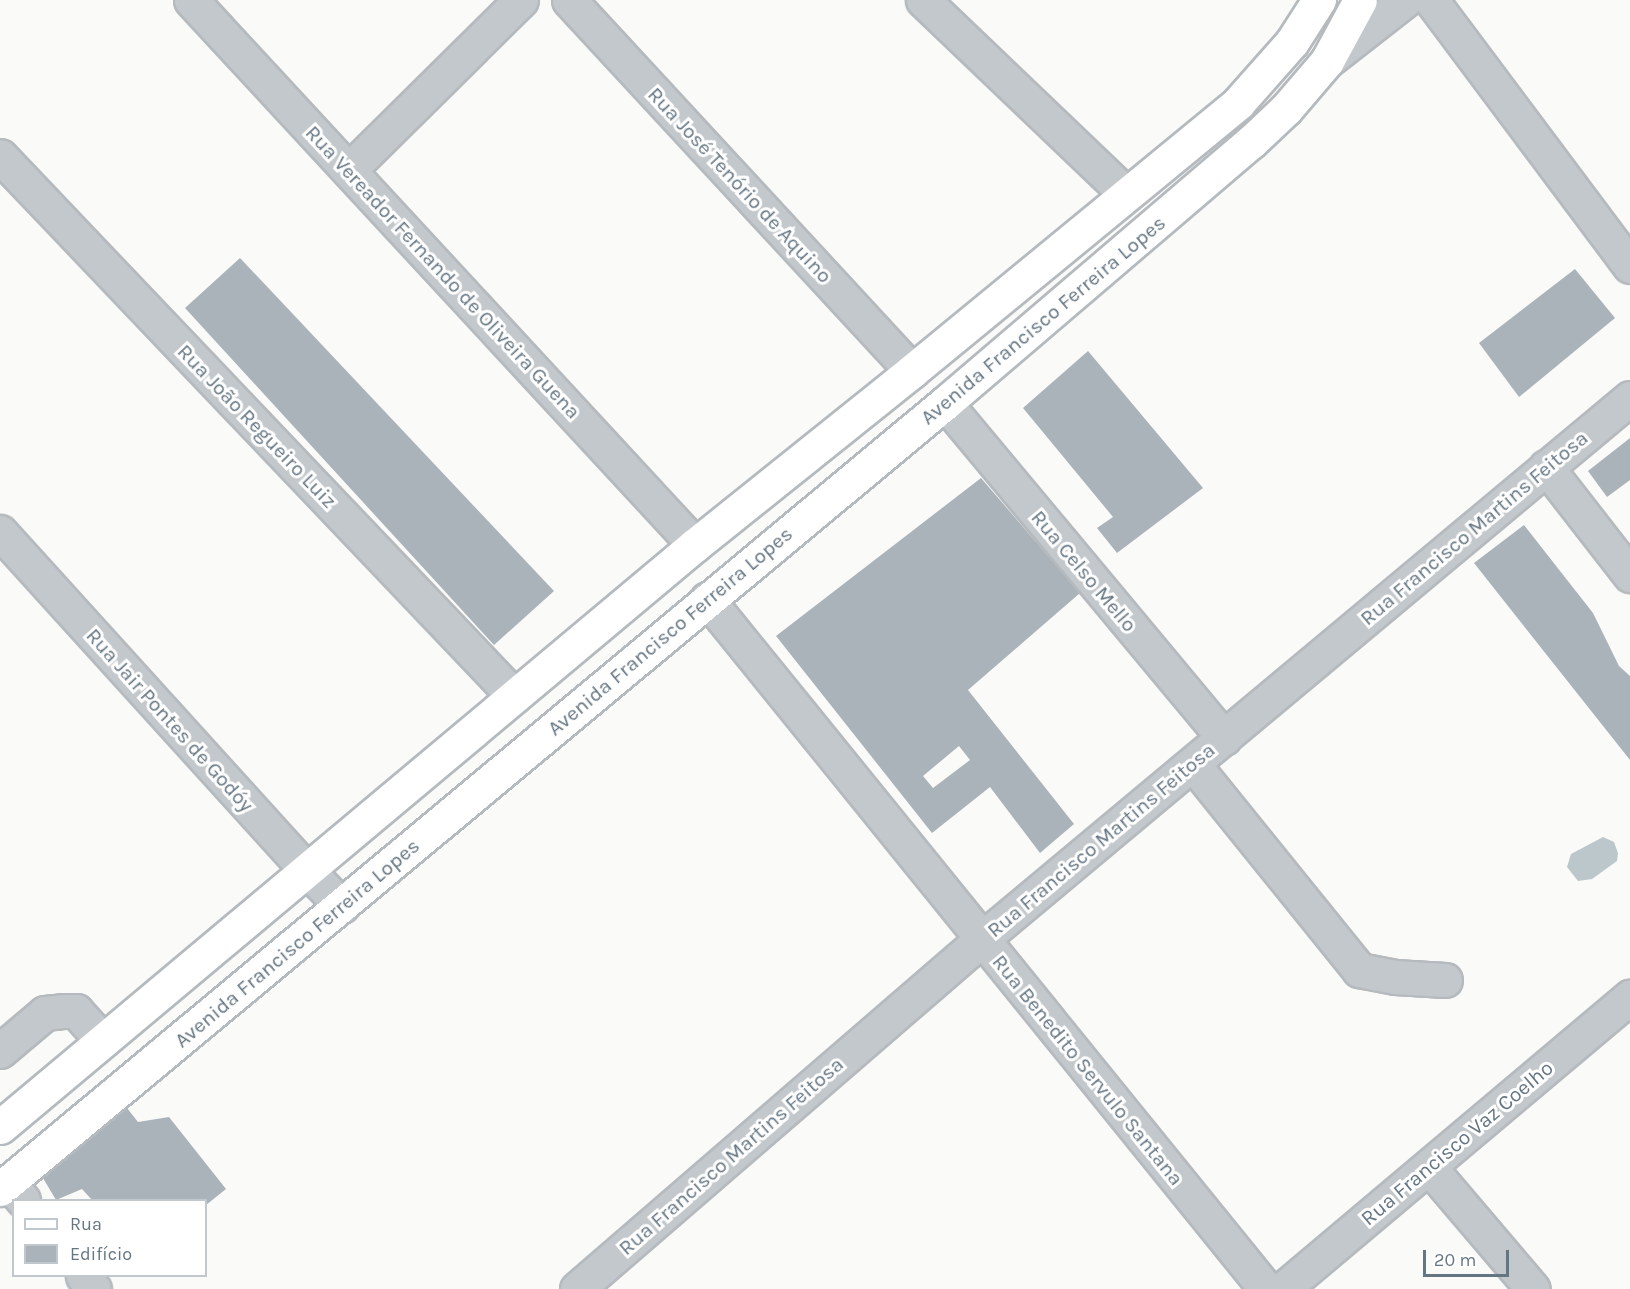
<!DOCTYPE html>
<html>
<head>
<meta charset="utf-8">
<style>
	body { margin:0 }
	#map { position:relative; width:1630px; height:1289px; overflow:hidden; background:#fafaf8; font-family:Karla,sans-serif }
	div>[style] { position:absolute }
	.water>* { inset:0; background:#bbc7cb }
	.building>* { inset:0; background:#aab3b9 }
	.roads { filter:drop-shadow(2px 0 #b5babe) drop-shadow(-2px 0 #b5babe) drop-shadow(0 2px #b5babe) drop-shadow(0 -2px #b5babe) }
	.minor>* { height:33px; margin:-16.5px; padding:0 16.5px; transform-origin:16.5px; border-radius:16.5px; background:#c3c8cc }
	.major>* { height:33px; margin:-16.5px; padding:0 16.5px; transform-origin:16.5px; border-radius:16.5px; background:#fff }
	span { translate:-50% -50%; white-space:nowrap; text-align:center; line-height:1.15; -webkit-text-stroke:6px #fff; paint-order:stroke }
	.street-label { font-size:21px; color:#657683 }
	.legend { position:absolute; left:12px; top:1199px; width:195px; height:78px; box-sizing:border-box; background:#fff; border:2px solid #c1c8cd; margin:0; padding:8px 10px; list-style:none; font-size:18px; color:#657683 }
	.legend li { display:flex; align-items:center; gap:12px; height:30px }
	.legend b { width:30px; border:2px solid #c1c8cd }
	.scale { position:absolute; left:1423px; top:1250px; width:86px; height:27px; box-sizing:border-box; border:3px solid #657683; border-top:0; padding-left:8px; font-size:18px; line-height:21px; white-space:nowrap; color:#657683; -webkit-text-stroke:4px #fff; paint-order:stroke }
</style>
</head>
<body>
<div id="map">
	<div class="water">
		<div style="clip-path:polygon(1603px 837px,1614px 842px,1618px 853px,1617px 861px,1592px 879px,1578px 881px,1567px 867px,1571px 854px)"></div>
	</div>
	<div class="building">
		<div style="clip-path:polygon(240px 258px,554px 591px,494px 645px,185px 308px)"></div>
		<div style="clip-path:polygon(1575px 269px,1615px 318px,1519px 397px,1479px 343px)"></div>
		<div style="clip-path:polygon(1088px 351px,1203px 488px,1117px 553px,1097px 528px,1113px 517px,1023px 408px)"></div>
		<div style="clip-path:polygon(1630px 438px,1630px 480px,1607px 497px,1588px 471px)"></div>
		<div style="clip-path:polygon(evenodd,981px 478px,1080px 593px,968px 690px,1074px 824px,1040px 853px,990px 787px,932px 833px,776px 636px,981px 478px,959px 746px,970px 760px,933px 788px,923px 776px,959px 746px)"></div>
		<div style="clip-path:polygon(1524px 525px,1593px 613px,1619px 666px,1630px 676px,1630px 760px,1474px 563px)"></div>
		<div style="clip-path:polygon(127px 1108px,138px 1122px,169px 1117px,226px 1189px,206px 1205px,206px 1200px,92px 1200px,82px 1189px,56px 1200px,43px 1178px)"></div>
	</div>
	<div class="roads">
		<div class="minor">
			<div style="left:191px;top:0;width:742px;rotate:47.24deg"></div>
			<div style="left:569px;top:0;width:505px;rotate:47.25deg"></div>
			<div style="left:923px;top:0;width:279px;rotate:43.7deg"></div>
			<div style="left:1431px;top:0;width:332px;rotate:53.2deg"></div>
			<div style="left:1327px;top:61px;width:99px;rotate:-38deg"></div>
			<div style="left:0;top:156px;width:746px;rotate:46.41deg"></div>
			<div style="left:349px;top:170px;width:242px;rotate:-44.7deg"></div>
			<div style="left:945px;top:403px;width:436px;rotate:50.2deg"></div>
			<div style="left:1546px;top:467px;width:137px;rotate:52.1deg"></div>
			<div style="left:0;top:532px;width:457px;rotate:47.8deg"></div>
			<div style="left:307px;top:870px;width:50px;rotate:45.8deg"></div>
			<div style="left:707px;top:599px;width:888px;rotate:50.99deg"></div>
			<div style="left:1193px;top:764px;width:265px;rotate:51.1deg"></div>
			<div style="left:1359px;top:970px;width:37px;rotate:11deg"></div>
			<div style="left:1395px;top:977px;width:50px;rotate:3.4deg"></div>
			<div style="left:0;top:1051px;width:59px;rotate:-40.2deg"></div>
			<div style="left:45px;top:1013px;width:18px;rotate:-6deg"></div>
			<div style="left:63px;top:1011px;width:13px"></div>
			<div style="left:76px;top:1011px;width:40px;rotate:48deg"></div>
			<div style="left:1429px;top:1167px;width:160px;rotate:49.6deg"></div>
			<div style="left:8px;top:1182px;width:23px;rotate:50deg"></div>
			<div style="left:83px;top:1276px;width:17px;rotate:50deg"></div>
			<div style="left:577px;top:1289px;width:535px;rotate:-40.83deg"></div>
			<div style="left:982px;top:939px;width:844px;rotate:-39.86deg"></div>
			<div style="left:1283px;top:1289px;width:454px;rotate:-40.1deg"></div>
		</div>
		<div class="major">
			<div style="left:0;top:1127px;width:907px;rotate:-39.94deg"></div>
			<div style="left:695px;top:545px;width:278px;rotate:-38.7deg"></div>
			<div style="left:912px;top:371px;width:422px;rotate:-39.4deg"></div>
			<div style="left:1238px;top:103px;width:81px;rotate:-48.5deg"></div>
			<div style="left:1292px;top:42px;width:50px;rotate:-57.3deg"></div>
			<div style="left:0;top:1189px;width:1229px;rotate:-39.75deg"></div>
			<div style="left:945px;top:403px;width:402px;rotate:-40.5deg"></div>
			<div style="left:1251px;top:142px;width:48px;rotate:-43.3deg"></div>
			<div style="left:1286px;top:109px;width:63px;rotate:-49.5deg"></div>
			<div style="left:1327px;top:61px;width:69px;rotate:-61.6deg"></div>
		</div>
	</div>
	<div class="street-label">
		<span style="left:740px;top:185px;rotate:47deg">Rua José Tenório de Aquino</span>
		<span style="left:443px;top:272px;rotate:47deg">Rua Vereador Fernando de Oliveira Guena</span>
		<span style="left:1043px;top:320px;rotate:-40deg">Avenida Francisco Ferreira Lopes</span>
		<span style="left:257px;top:426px;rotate:46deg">Rua João Regueiro Luiz</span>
		<span style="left:1474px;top:528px;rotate:-40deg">Rua Francisco Martins Feitosa</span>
		<span style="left:1084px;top:571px;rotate:50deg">Rua Celso Mello</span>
		<span style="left:670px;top:631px;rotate:-40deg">Avenida Francisco Ferreira Lopes</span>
		<span style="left:170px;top:720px;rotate:48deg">Rua Jair Pontes de Godóy</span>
		<span style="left:1101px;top:840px;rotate:-40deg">Rua Francisco Martins Feitosa</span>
		<span style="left:297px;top:943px;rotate:-40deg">Avenida Francisco Ferreira Lopes</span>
		<span style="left:1088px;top:1070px;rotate:51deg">Rua Benedito Servulo Santana</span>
		<span style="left:1457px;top:1143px;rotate:-40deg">Rua Francisco Vaz Coelho</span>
		<span style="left:731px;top:1156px;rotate:-41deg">Rua Francisco Martins Feitosa</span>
	</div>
	<ul class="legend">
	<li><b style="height:8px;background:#fff"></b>Rua</li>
	<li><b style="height:16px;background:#aab3b9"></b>Edifício</li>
	</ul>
	<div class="scale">20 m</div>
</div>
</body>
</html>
